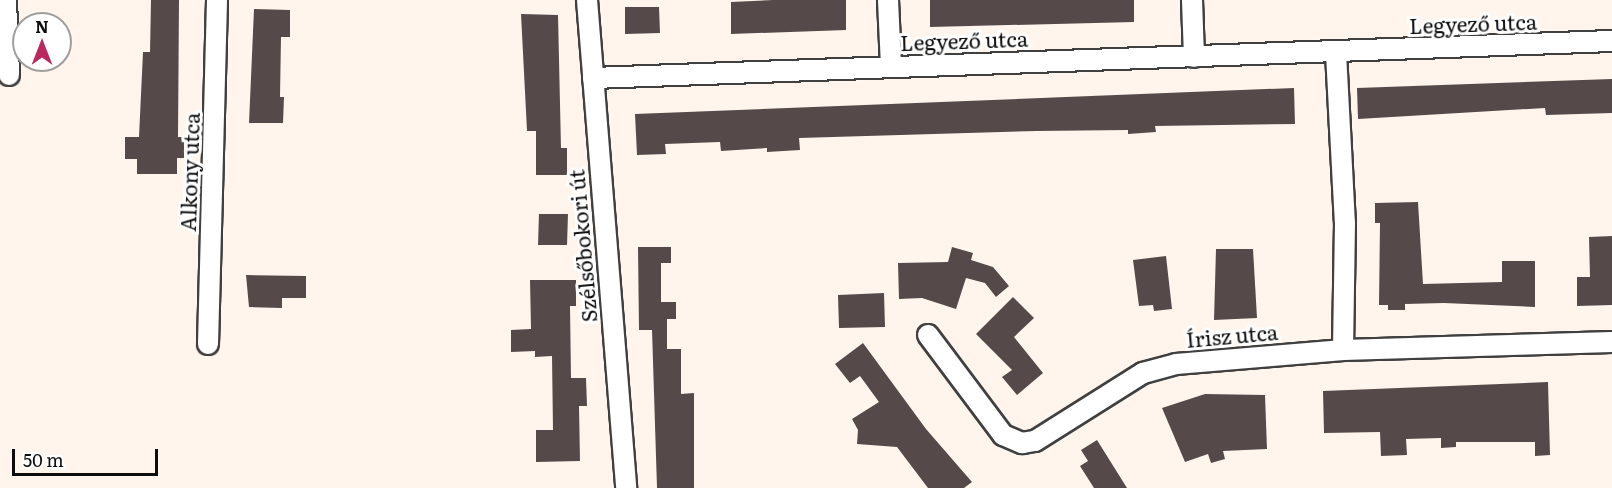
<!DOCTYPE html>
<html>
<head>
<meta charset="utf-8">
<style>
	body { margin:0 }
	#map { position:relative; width:1612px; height:488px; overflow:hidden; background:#fff5ec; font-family:Literata,serif }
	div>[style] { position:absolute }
	.building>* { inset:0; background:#554a49 }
	.roads { filter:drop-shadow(2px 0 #404040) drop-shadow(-2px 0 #404040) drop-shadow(0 2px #404040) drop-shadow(0 -2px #404040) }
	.street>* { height:20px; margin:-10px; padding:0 10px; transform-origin:10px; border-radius:10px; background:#fff }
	span { translate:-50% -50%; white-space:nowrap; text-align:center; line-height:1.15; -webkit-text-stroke:6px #fff; paint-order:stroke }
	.street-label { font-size:21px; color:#0d0d0d }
	.north { position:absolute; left:12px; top:12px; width:60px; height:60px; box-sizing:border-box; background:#fff; border:2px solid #9e9e9e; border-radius:50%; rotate:0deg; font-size:16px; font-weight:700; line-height:24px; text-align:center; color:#0d0d0d }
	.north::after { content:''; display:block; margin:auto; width:21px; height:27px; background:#ba285d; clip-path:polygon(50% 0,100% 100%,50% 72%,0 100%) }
	.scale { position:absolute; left:12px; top:449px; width:146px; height:27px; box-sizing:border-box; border:3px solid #0d0d0d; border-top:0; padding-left:8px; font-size:18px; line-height:21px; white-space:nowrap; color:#0d0d0d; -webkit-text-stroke:4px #fff; paint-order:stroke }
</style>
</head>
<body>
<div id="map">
	<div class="building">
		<div style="clip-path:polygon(151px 0,179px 0,178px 137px,184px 137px,184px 158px,177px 158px,177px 174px,137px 174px,137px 159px,125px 159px,125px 137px,139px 137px,143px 52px,150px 52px)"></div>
		<div style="clip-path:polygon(773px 0,846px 0,846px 30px,731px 34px,731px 2px)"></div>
		<div style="clip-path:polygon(930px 0,1134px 0,1134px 22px,930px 27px)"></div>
		<div style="clip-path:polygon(625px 7px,659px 7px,660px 33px,625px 34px)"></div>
		<div style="clip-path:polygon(254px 9px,290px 10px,290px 37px,281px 37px,280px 97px,284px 97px,283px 123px,249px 123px)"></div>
		<div style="clip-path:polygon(521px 14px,558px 15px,561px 148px,567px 148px,567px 175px,536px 175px,536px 131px,527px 131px)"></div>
		<div style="clip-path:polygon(1612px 79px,1612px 113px,1546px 115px,1545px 108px,1358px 119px,1357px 88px)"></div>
		<div style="clip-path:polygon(1294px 88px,1295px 124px,1155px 126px,1156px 132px,1128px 134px,1128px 130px,1036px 131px,799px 138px,800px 150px,767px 152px,767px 148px,721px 151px,720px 142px,665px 144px,666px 154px,637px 155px,635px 114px)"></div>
		<div style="clip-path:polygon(1418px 202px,1423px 284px,1502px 282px,1502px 261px,1535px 261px,1535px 307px,1444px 303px,1405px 304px,1405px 310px,1388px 310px,1388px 305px,1379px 305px,1380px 223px,1375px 223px,1375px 203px)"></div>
		<div style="clip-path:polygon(539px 214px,568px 214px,567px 245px,538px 245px)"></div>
		<div style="clip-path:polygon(1612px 236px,1612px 305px,1577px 306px,1577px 277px,1590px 277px,1589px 237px)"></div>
		<div style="clip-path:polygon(638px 247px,671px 247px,671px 263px,661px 263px,661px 302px,676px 302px,676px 319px,667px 319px,667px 349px,681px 349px,681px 394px,694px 393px,694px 488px,657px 488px,652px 330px,639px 330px)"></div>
		<div style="clip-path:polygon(952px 247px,973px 253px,971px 260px,993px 267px,1009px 286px,996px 297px,985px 283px,966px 278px,956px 309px,922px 298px,899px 299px,898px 263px,948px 262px)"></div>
		<div style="clip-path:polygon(1216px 249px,1253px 249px,1257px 318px,1214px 320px)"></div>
		<div style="clip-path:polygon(1166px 256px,1172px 309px,1154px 311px,1153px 305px,1139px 306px,1133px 260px)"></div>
		<div style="clip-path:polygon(246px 275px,306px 276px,306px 298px,282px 298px,282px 308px,249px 307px)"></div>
		<div style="clip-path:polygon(530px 280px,576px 280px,576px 306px,570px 306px,571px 378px,586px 378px,587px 406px,579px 406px,580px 461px,536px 462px,536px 430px,553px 430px,552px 356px,535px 357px,535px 351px,511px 352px,511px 330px,531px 329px)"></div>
		<div style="clip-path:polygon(884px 293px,885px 327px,839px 328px,838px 295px)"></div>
		<div style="clip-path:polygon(1013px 297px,1034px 318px,1014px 337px,1043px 373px,1017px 395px,1002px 377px,1012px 370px,976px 334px)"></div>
		<div style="clip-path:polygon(863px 343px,926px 429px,972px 482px,964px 488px,928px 488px,897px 447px,857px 444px,858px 430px,852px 419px,879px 402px,860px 376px,850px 383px,835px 364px)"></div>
		<div style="clip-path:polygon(1548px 382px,1550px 455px,1535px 456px,1535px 442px,1456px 442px,1456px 447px,1441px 448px,1441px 438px,1406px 439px,1407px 455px,1381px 456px,1380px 432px,1324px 433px,1323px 391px)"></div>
		<div style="clip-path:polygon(1205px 394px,1265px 395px,1267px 449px,1223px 451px,1225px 459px,1211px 463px,1208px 454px,1185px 462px,1162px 408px)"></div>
		<div style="clip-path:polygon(1097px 440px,1127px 488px,1094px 488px,1080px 466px,1088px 461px,1081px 450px)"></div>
	</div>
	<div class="roads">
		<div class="street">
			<div style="left:6px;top:0;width:75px;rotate:87.7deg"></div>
			<div style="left:587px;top:0;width:490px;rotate:85.4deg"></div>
			<div style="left:888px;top:0;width:67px;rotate:87.4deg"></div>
			<div style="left:1192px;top:0;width:57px;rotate:88deg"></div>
			<div style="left:1336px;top:53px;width:170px;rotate:87deg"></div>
			<div style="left:1345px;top:223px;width:127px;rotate:90.9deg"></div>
			<div style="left:593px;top:78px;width:1020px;rotate:-2.08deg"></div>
			<div style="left:928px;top:335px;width:125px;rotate:53.1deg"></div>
			<div style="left:1003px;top:435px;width:21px;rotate:23deg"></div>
			<div style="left:1022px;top:443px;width:13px;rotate:-9deg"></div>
			<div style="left:1035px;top:441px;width:128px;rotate:-32.2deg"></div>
			<div style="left:1143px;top:373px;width:34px;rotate:-15deg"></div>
			<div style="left:1176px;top:364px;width:168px;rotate:-4.8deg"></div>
			<div style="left:1343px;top:350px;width:269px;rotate:-1.7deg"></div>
			<div style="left:208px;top:344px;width:344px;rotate:-88.5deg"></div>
		</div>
	</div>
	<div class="street-label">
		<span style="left:1473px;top:23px;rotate:-2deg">Legyező utca</span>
		<span style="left:964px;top:40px;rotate:-2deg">Legyező utca</span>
		<span style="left:189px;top:172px;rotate:-88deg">Alkony utca</span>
		<span style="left:582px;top:246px;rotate:-95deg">Szélsőbokori út</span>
		<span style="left:1232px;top:335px;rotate:-5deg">Írisz utca</span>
	</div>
	<div class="north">N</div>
	<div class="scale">50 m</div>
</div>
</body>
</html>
